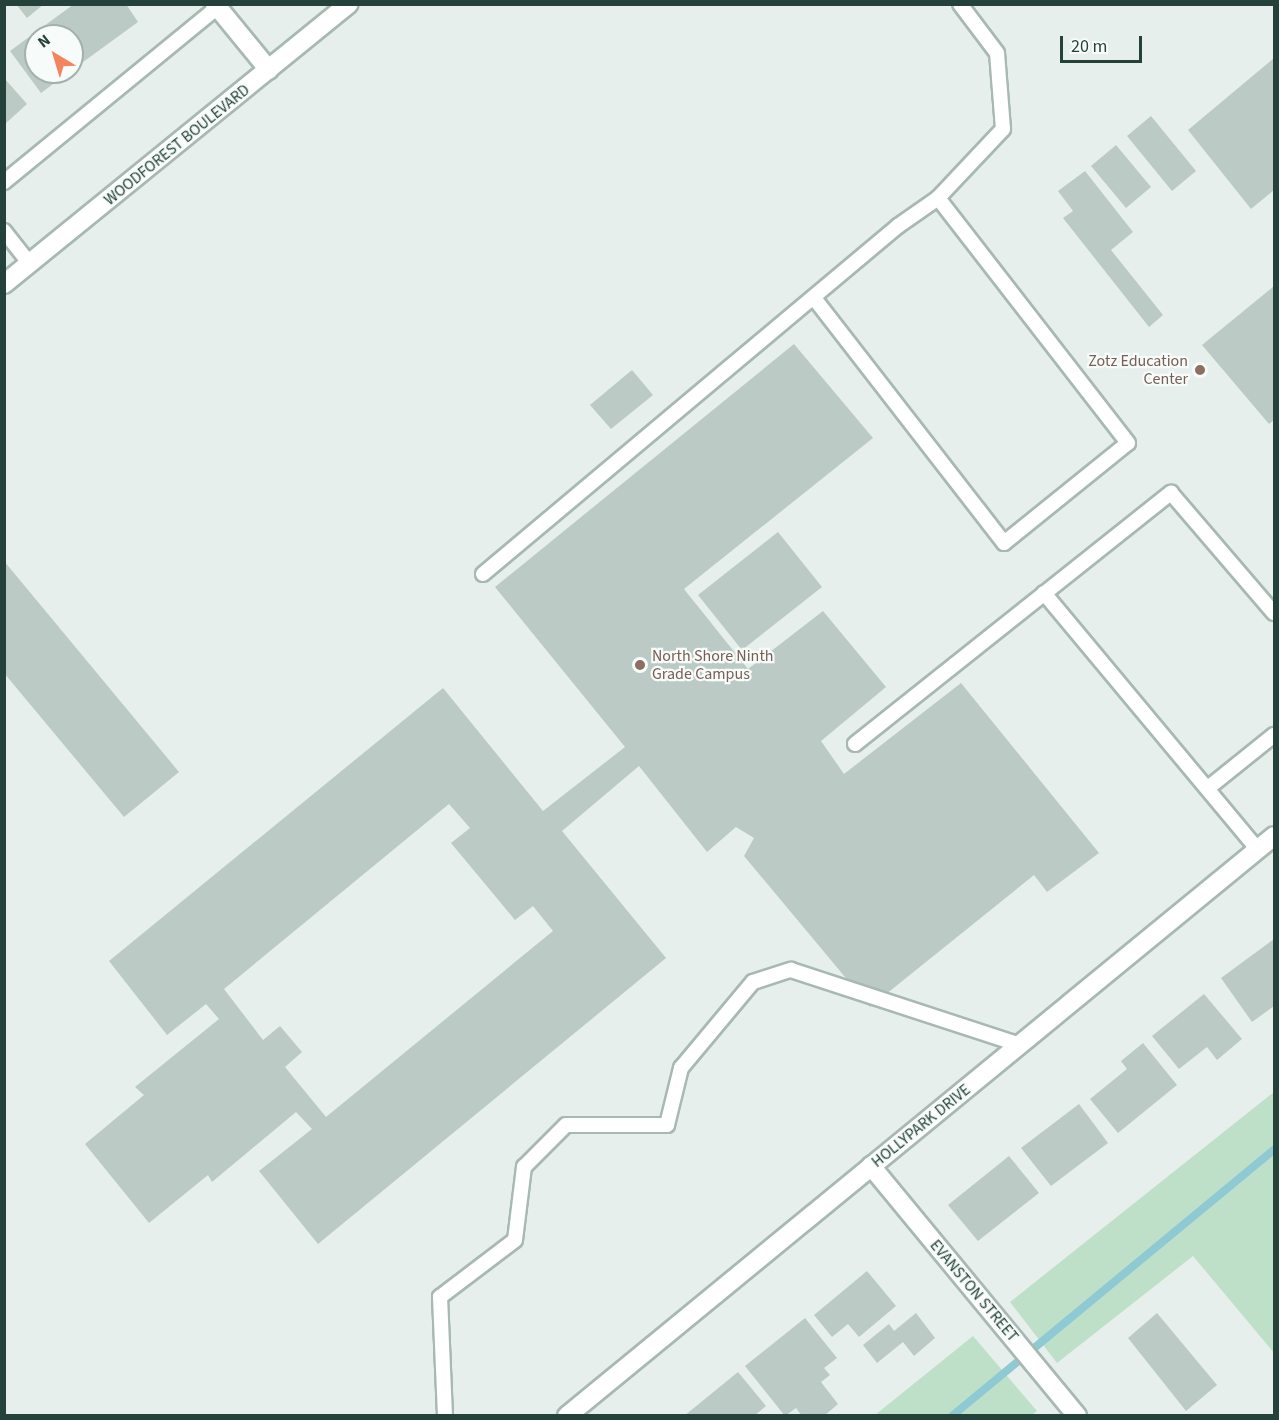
<!DOCTYPE html>
<html>
<head>
<meta charset="utf-8">
<style>
	body { margin:0 }
	#map { position:relative; width:1279px; height:1420px; overflow:hidden; background:#e6efeb; font-family:"Source Sans 3",sans-serif }
	div>[style] { position:absolute }
	.green>* { inset:0; background:#bfe0c8 }
	.stream>* { height:8px; margin:-4px; padding:0 4px; transform-origin:4px; border-radius:4px; background:#8ec9d4 }
	.building>* { inset:0; background:#bbcac4 }
	.roads { filter:drop-shadow(2px 0 #a8b8b2) drop-shadow(-2px 0 #a8b8b2) drop-shadow(0 2px #a8b8b2) drop-shadow(0 -2px #a8b8b2) }
	.lane>* { height:14px; margin:-7px; padding:0 7px; transform-origin:7px; border-radius:7px; background:#fff }
	.street>* { height:18px; margin:-9px; padding:0 9px; transform-origin:9px; border-radius:9px; background:#fff }
	.secondary>* { height:18px; margin:-9px; padding:0 9px; transform-origin:9px; border-radius:9px; background:#fff }
	.dots>* { width:16px; height:16px; translate:-50% -50%; box-sizing:border-box; border:3px solid #f7fbf9; border-radius:50% }
	span { translate:-50% -50%; white-space:nowrap; text-align:center; line-height:1.15; -webkit-text-stroke:4.5px #f7fbf9; paint-order:stroke }
	.street-label { font-size:16px; color:#24423a }
	.education-label { font-size:16px; color:#785e54 }
	.right { translate:-100% -50%; text-align:right }
	.left { translate:0 -50%; text-align:left }
	.frame { position:absolute; inset:0; border:6px solid #24423a; pointer-events:none }
	.north { position:absolute; left:24px; top:24px; width:60px; height:60px; box-sizing:border-box; background:#f7fbf9; border:2px solid #a3b1ad; border-radius:50%; rotate:322deg; font-size:16px; font-weight:700; line-height:24px; text-align:center; color:#24423a }
	.north::after { content:''; display:block; margin:auto; width:21px; height:27px; background:#f4845f; clip-path:polygon(50% 0,100% 100%,50% 72%,0 100%) }
	.scale { position:absolute; left:1060px; top:36px; width:82px; height:27px; box-sizing:border-box; border:3px solid #24423a; border-top:0; padding-left:8px; font-size:18px; line-height:21px; white-space:nowrap; color:#24423a; -webkit-text-stroke:4px #f7fbf9; paint-order:stroke }
</style>
</head>
<body>
<div id="map">
	<div class="green">
		<div style="clip-path:polygon(1274px 1092px,1274px 1353px,1193px 1256px,1057px 1363px,1010px 1302px)"></div>
		<div style="clip-path:polygon(973px 1336px,1037px 1411px,1032px 1415px,875px 1415px)"></div>
	</div>
	<div class="stream">
		<div style="left:952px;top:1416px;width:418px;rotate:-39.6deg"></div>
	</div>
	<div class="building">
		<div style="clip-path:polygon(16px 4px,44px 4px,27px 18px)"></div>
		<div style="clip-path:polygon(74px 4px,126px 4px,138px 22px,72px 70px,72px 36px,36px 36px,36px 72px,69px 72px,41px 93px,10px 51px)"></div>
		<div style="clip-path:polygon(1274px 58px,1274px 190px,1251px 209px,1188px 130px)"></div>
		<div style="clip-path:polygon(5px 79px,27px 104px,5px 124px)"></div>
		<div style="clip-path:polygon(1151px 116px,1196px 171px,1172px 191px,1127px 136px)"></div>
		<div style="clip-path:polygon(1116px 145px,1151px 187px,1126px 208px,1091px 166px)"></div>
		<div style="clip-path:polygon(1085px 171px,1133px 232px,1111px 250px,1163px 315px,1149px 327px,1063px 218px,1073px 211px,1058px 191px)"></div>
		<div style="clip-path:polygon(1274px 286px,1274px 420px,1269px 424px,1202px 345px)"></div>
		<div style="clip-path:polygon(evenodd,794px 344px,873px 438px,684px 589px,748px 669px,823px 611px,886px 687px,821px 741px,844px 774px,961px 683px,1099px 853px,1047px 892px,1034px 875px,870px 1007px,744px 856px,754px 838px,736px 827px,707px 852px,639px 766px,562px 831px,666px 958px,318px 1244px,259px 1171px,312px 1129px,296px 1112px,212px 1182px,208px 1175px,149px 1223px,85px 1144px,144px 1095px,135px 1087px,219px 1019px,206px 1004px,167px 1035px,109px 961px,443px 688px,543px 811px,625px 747px,495px 587px,794px 344px,449px 804px,470px 828px,451px 843px,515px 920px,533px 906px,553px 931px,326px 1117px,285px 1067px,302px 1052px,280px 1026px,263px 1040px,224px 989px,449px 804px)"></div>
		<div style="clip-path:polygon(632px 370px,653px 395px,611px 429px,590px 405px)"></div>
		<div style="clip-path:polygon(778px 532px,822px 587px,742px 650px,698px 595px)"></div>
		<div style="clip-path:polygon(4px 561px,179px 772px,124px 817px,4px 673px)"></div>
		<div style="clip-path:polygon(1274px 939px,1274px 1006px,1252px 1022px,1221px 978px)"></div>
		<div style="clip-path:polygon(1204px 994px,1242px 1039px,1217px 1060px,1207px 1047px,1179px 1069px,1152px 1036px)"></div>
		<div style="clip-path:polygon(1143px 1043px,1177px 1085px,1118px 1133px,1090px 1099px,1127px 1069px,1121px 1061px)"></div>
		<div style="clip-path:polygon(1079px 1104px,1108px 1143px,1051px 1186px,1021px 1148px)"></div>
		<div style="clip-path:polygon(1009px 1156px,1039px 1193px,978px 1241px,948px 1205px)"></div>
		<div style="clip-path:polygon(867px 1271px,896px 1306px,859px 1337px,848px 1324px,832px 1337px,814px 1315px)"></div>
		<div style="clip-path:polygon(916px 1313px,935px 1338px,914px 1356px,903px 1342px,877px 1363px,863px 1345px,889px 1324px,894px 1331px)"></div>
		<div style="clip-path:polygon(1157px 1313px,1217px 1385px,1186px 1411px,1128px 1338px)"></div>
		<div style="clip-path:polygon(805px 1318px,837px 1358px,824px 1368px,830px 1375px,821px 1382px,838px 1404px,824px 1416px,802px 1416px,796px 1408px,785px 1416px,745px 1366px)"></div>
		<div style="clip-path:polygon(738px 1372px,766px 1406px,754px 1416px,684px 1416px)"></div>
	</div>
	<div class="roads">
		<div class="lane">
			<div style="left:4px;top:182px;width:276px;rotate:-39.3deg"></div>
			<div style="left:4px;top:231px;width:42px;rotate:51.8deg"></div>
			<div style="left:814px;top:298px;width:310px;rotate:52.2deg"></div>
			<div style="left:1004px;top:543px;width:159px;rotate:-38.9deg"></div>
			<div style="left:1128px;top:443px;width:310px;rotate:-127.8deg"></div>
			<div style="left:483px;top:574px;width:542px;rotate:-39.98deg"></div>
			<div style="left:898px;top:226px;width:49px;rotate:-35deg"></div>
			<div style="left:938px;top:198px;width:95px;rotate:-46.7deg"></div>
			<div style="left:1003px;top:129px;width:76px;rotate:-94.5deg"></div>
			<div style="left:997px;top:53px;width:61px;rotate:-127.1deg"></div>
			<div style="left:1044px;top:593px;width:334px;rotate:50.2deg"></div>
			<div style="left:855px;top:744px;width:404px;rotate:-38.5deg"></div>
			<div style="left:1171px;top:493px;width:158px;rotate:49.4deg"></div>
			<div style="left:1208px;top:788px;width:85px;rotate:-38.8deg"></div>
			<div style="left:445px;top:1416px;width:119px;rotate:-92.4deg"></div>
			<div style="left:440px;top:1297px;width:94px;rotate:-37.2deg"></div>
			<div style="left:515px;top:1240px;width:74px;rotate:-83deg"></div>
			<div style="left:524px;top:1167px;width:59px;rotate:-45deg"></div>
			<div style="left:566px;top:1125px;width:101px"></div>
			<div style="left:667px;top:1125px;width:59px;rotate:-76.2deg"></div>
			<div style="left:681px;top:1068px;width:112px;rotate:-50.1deg"></div>
			<div style="left:753px;top:982px;width:40px;rotate:-18deg"></div>
			<div style="left:791px;top:970px;width:241px;rotate:18.1deg"></div>
		</div>
		<div class="street">
			<div style="left:215px;top:4px;width:85px;rotate:50.7deg"></div>
			<div style="left:871px;top:1166px;width:324px;rotate:50.5deg"></div>
		</div>
		<div class="secondary">
			<div style="left:4px;top:284px;width:444px;rotate:-39.1deg"></div>
			<div style="left:567px;top:1416px;width:914px;rotate:-39.36deg"></div>
		</div>
	</div>
	<div class="dots">
		<div style="left:1200px;top:370px;background:#8d6e63"></div>
		<div style="left:640px;top:665px;background:#8d6e63"></div>
	</div>
	<div class="street-label">
		<span style="left:177px;top:145px;rotate:-39deg">WOODFOREST BOULEVARD</span>
		<span style="left:921px;top:1126px;rotate:-39deg">HOLLYPARK DRIVE</span>
		<span style="left:974px;top:1291px;rotate:50deg">EVANSTON STREET</span>
	</div>
	<div class="education-label">
		<span class="right" style="left:1188px;top:370px">Zotz Education<br>Center</span>
		<span class="left" style="left:652px;top:665px">North Shore Ninth<br>Grade Campus</span>
	</div>
	<div class="frame"></div>
	<div class="north">N</div>
	<div class="scale">20 m</div>
</div>
</body>
</html>
